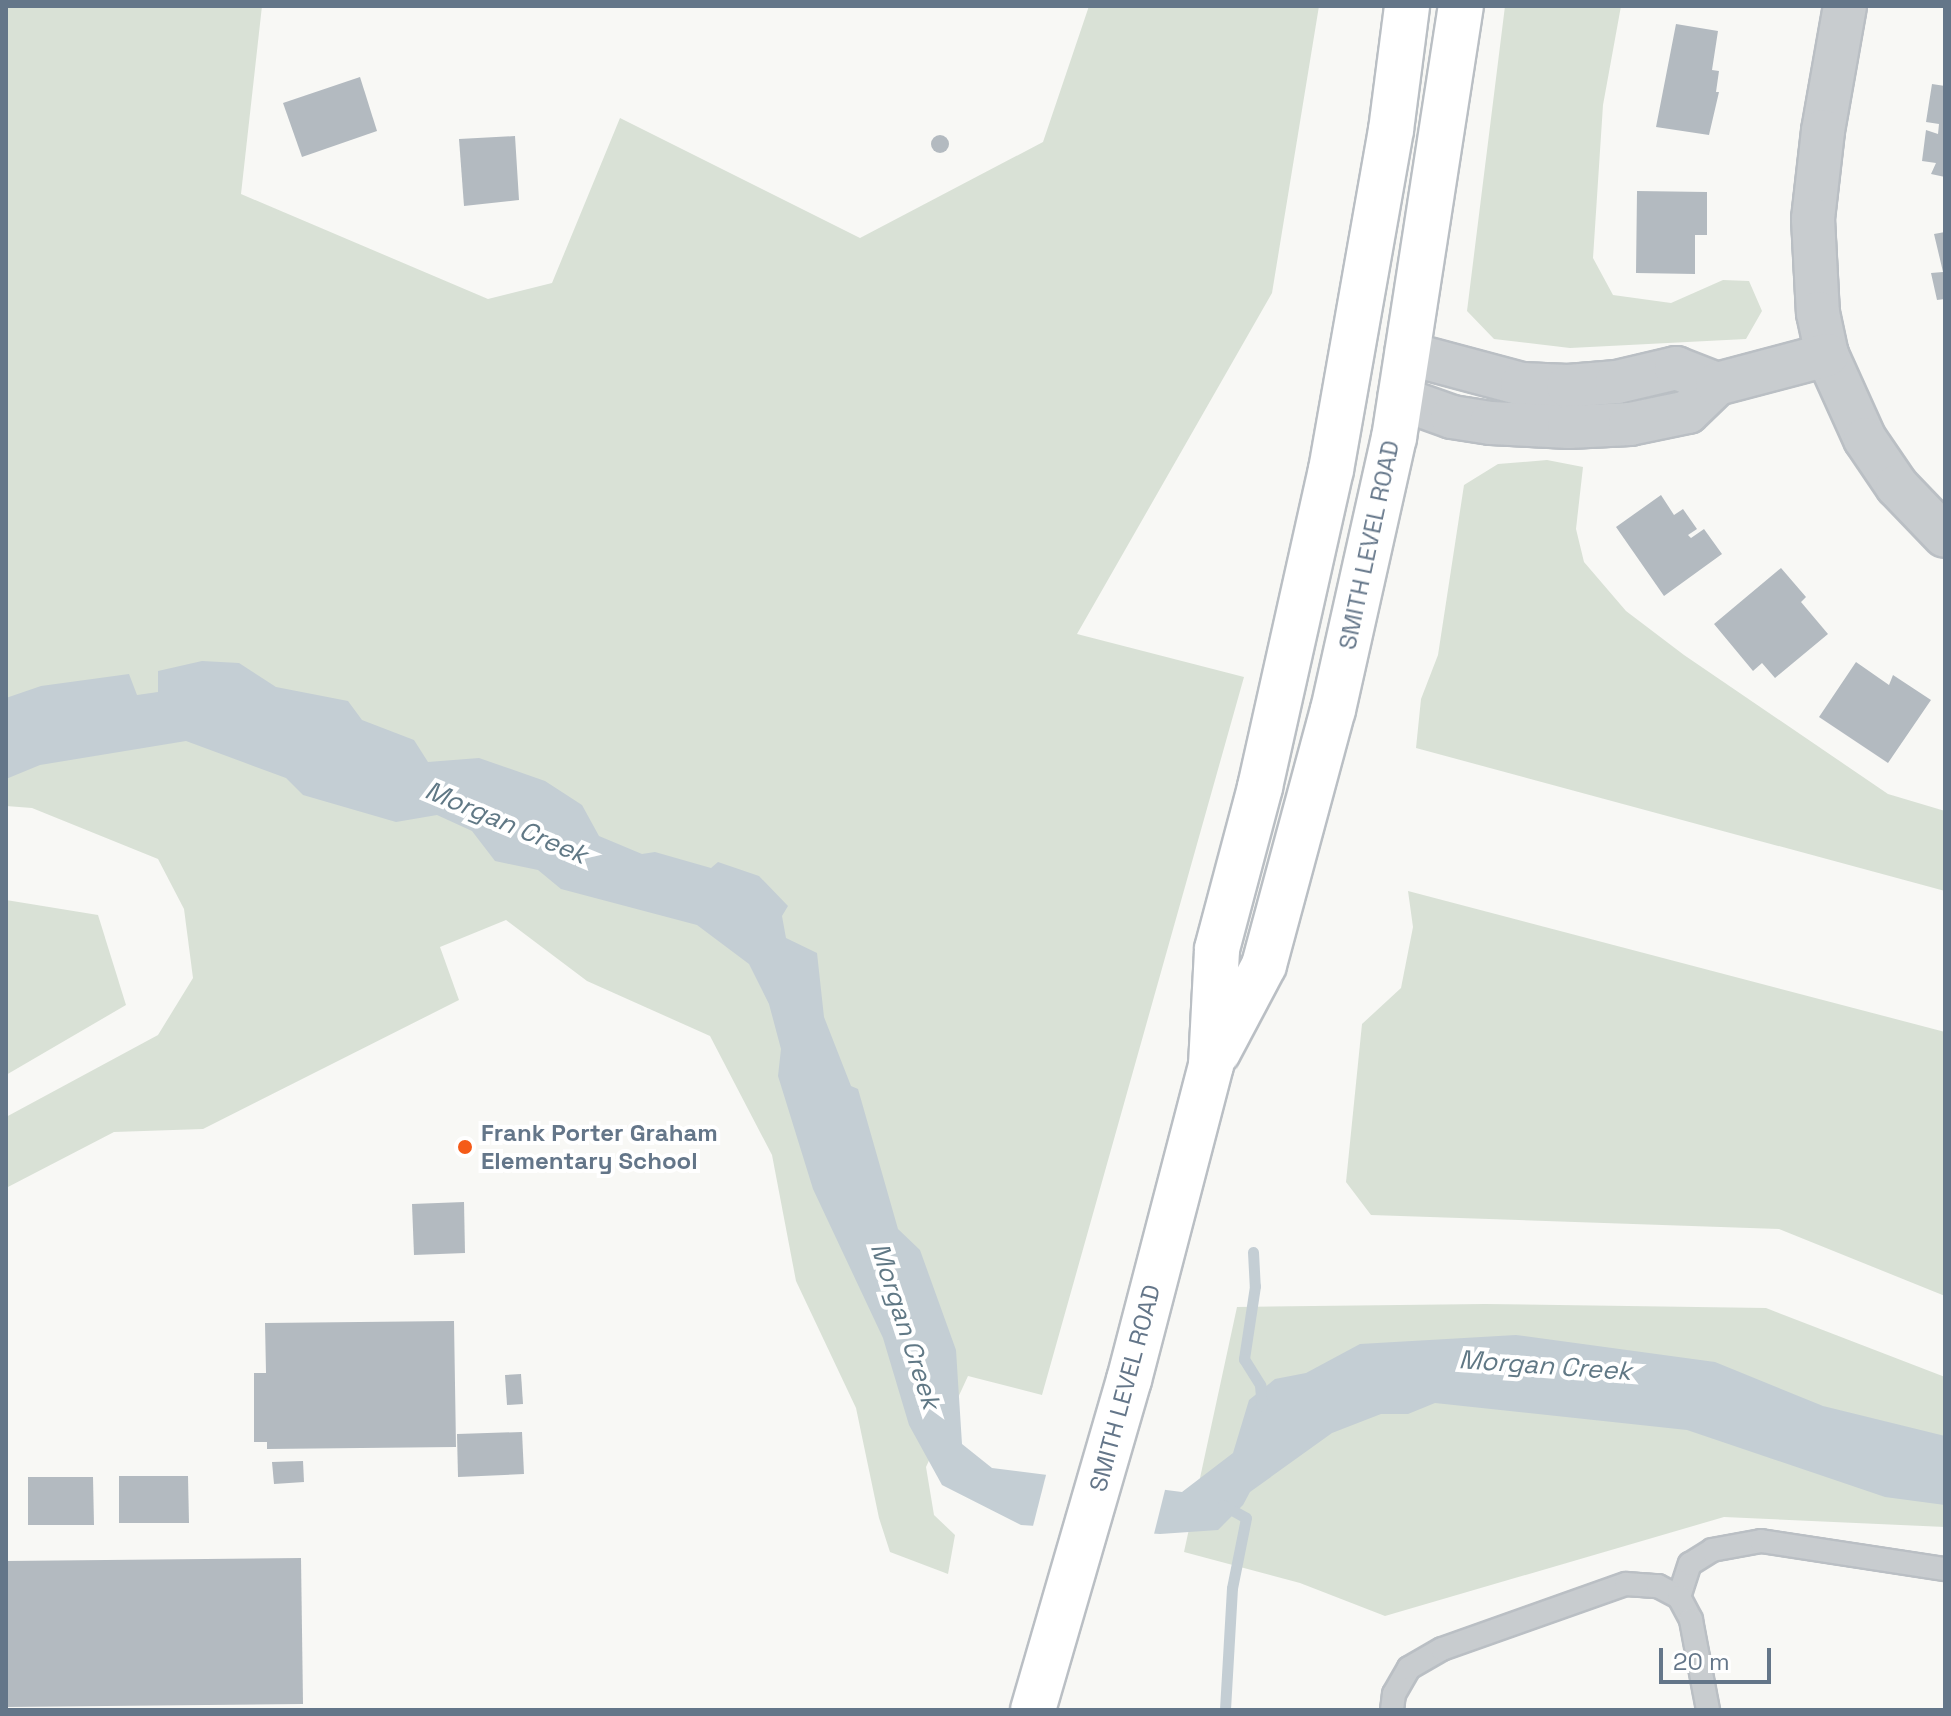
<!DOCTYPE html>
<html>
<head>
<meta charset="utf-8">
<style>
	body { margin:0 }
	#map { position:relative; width:1951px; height:1716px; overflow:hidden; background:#f8f8f5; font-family:"Space Grotesk",sans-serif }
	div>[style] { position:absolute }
	.green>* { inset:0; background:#d9e1d6 }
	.water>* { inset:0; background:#c4ced4 }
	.pier>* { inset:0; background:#f8f8f5 }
	.stream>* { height:11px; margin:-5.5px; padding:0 5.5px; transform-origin:5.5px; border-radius:5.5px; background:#c4ced4 }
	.building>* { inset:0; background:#b3bac0 }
	.round { border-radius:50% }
	.roads { filter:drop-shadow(2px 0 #babfc4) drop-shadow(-2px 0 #babfc4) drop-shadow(0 2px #babfc4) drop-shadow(0 -2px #babfc4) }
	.lane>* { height:22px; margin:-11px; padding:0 11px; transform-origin:11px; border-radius:11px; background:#c8cccf }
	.street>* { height:42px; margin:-21px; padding:0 21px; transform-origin:21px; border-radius:21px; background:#c8cccf }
	.secondary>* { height:44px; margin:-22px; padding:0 22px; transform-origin:22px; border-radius:22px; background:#fff }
	.dots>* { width:22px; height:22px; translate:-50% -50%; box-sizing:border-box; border:4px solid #fff; border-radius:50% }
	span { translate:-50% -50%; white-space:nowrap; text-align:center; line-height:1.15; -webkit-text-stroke:8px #fff; paint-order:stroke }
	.street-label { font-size:24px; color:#647689 }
	.poi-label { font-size:24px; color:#647689; font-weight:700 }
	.left { translate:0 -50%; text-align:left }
	.water-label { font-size:26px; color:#607885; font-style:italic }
	.frame { position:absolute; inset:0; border:8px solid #647689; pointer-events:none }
	.scale { position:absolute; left:1659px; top:1648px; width:112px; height:36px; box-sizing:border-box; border:4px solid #647689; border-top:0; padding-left:10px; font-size:24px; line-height:28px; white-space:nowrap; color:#647689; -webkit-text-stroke:6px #fff; paint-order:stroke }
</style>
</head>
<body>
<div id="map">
	<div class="green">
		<div style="clip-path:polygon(6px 6px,262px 6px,241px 194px,488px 299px,552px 283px,620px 118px,860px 238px,1043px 142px,1089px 6px,1319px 6px,1272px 293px,1077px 634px,1244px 677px,1042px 1395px,968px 1376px,926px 1467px,934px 1515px,955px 1535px,948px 1574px,890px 1552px,879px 1518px,856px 1408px,796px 1281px,772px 1155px,710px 1036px,587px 981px,506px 920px,440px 947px,459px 1000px,203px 1129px,114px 1132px,6px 1188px,6px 1117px,158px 1035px,193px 978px,184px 909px,158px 859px,32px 808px,6px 806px)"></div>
		<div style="clip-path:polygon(1505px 6px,1621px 6px,1603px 105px,1593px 258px,1613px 295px,1671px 303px,1723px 280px,1749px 281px,1762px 311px,1746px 339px,1570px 348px,1494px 339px,1467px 311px)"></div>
		<div style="clip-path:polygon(1547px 460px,1583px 467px,1576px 529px,1584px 562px,1626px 611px,1684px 655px,1888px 794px,1945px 811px,1945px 891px,1416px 748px,1421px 699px,1438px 655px,1464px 485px,1498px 464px)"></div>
		<div style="clip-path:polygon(1408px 891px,1945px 1032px,1945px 1296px,1779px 1229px,1371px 1215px,1346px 1182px,1362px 1024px,1401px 988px,1413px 927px)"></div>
		<div style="clip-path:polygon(6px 900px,98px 915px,126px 1005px,6px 1075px)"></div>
		<div style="clip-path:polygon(1485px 1304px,1766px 1308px,1945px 1377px,1945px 1527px,1724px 1517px,1385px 1616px,1300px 1583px,1184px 1552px,1237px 1307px)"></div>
	</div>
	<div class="water">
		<div style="clip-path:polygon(202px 661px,239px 663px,276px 687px,348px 701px,362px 720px,414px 740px,428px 762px,479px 758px,545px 781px,582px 805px,599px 836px,642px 854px,655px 852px,711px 868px,718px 862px,759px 876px,788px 906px,782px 916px,786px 938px,817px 953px,824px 1017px,851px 1086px,858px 1089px,898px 1229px,920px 1250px,956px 1350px,962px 1444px,992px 1468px,1182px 1492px,1233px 1453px,1249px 1400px,1275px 1379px,1306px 1373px,1360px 1344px,1516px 1335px,1715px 1362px,1823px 1406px,1945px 1436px,1945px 1505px,1885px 1497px,1687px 1430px,1435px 1403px,1408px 1414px,1381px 1414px,1332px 1433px,1250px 1492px,1243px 1505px,1218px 1530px,1160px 1534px,1021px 1525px,942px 1485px,909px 1425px,883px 1338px,813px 1189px,778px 1076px,781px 1049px,769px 1004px,749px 964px,697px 925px,561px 889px,538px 870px,495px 861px,472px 831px,437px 815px,396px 822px,303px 795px,286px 778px,186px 741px,40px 765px,6px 779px,6px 698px,41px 686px,129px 674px,137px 695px,158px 692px,158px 671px)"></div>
	</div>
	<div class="pier">
		<div style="clip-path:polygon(1047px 1471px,1166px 1486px,1153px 1538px,1032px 1530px)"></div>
	</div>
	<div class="stream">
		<div style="left:1253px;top:1252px;width:34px;rotate:87deg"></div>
		<div style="left:1255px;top:1286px;width:74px;rotate:98.6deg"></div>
		<div style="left:1244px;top:1359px;width:31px;rotate:58deg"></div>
		<div style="left:1260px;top:1385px;width:21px;rotate:85deg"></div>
		<div style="left:1223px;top:1505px;width:26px;rotate:29deg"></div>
		<div style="left:1246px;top:1518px;width:71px;rotate:101.3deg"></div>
		<div style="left:1232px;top:1588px;width:122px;rotate:93.3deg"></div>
	</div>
	<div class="building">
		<div style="clip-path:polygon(1676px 24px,1718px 31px,1712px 70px,1719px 71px,1716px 92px,1719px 92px,1709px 135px,1656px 127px)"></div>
		<div style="clip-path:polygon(360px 77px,377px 131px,302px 157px,283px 103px)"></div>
		<div style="clip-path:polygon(1932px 84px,1945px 86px,1945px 177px,1931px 174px,1936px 163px,1922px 161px,1926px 130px,1938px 134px,1939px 124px,1926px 122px)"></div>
		<div class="round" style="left:931px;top:135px;width:18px;height:18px"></div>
		<div style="clip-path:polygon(515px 136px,519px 200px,464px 206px,459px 139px)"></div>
		<div style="clip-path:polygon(1637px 191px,1707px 192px,1707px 235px,1695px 235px,1695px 274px,1636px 273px)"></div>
		<div style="clip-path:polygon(1945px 232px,1945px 299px,1937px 300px,1931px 273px,1943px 272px,1934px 234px)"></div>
		<div style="clip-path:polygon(1661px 495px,1674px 515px,1683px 509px,1697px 529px,1688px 535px,1691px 538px,1704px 529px,1722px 554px,1664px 596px,1616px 527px)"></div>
		<div style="clip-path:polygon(1781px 568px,1806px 597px,1801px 602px,1828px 634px,1775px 678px,1762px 663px,1753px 671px,1714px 624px)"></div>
		<div style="clip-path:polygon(1856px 662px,1889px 685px,1893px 675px,1931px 700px,1888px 763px,1819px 717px)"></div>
		<div style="clip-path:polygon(464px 1202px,465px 1253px,414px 1255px,412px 1204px)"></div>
		<div style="clip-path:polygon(454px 1321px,456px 1447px,267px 1449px,267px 1442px,254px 1442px,254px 1373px,266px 1373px,265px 1323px)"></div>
		<div style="clip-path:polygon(521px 1374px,523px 1404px,507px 1405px,505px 1375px)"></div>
		<div style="clip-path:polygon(522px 1432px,524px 1474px,458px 1477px,457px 1434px)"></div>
		<div style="clip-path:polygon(303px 1461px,304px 1482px,274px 1484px,272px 1462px)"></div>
		<div style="clip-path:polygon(119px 1476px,188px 1476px,189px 1523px,119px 1523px)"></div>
		<div style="clip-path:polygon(28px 1477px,93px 1477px,94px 1525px,28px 1525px)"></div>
		<div style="clip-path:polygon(301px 1558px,303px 1704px,6px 1707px,6px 1561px)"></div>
	</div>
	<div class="roads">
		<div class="lane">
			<div style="left:1679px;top:1597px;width:35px;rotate:-72deg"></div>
			<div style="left:1690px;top:1564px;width:26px;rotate:-32deg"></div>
			<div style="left:1712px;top:1550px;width:50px;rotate:-10.4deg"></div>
			<div style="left:1761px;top:1541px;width:186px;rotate:8.7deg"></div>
			<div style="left:1392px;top:1710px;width:16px;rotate:-83deg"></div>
			<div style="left:1394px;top:1694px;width:30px;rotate:-60deg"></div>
			<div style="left:1409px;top:1668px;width:38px;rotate:-30deg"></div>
			<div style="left:1442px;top:1649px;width:195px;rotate:-19.5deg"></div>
			<div style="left:1626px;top:1584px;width:32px;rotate:4deg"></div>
			<div style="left:1658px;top:1586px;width:24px;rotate:28deg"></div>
			<div style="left:1679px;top:1597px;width:26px;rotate:62deg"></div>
			<div style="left:1691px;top:1620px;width:92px;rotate:79.3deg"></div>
		</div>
		<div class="street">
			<div style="left:1845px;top:6px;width:127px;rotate:100deg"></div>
			<div style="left:1823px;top:131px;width:89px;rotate:96.5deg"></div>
			<div style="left:1813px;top:219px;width:94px;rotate:87deg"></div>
			<div style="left:1818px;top:313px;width:43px;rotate:77.9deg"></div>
			<div style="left:1827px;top:355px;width:92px;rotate:65.7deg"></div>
			<div style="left:1865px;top:439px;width:57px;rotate:55.8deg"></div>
			<div style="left:1897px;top:486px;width:69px;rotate:46.2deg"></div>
			<div style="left:1406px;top:353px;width:120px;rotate:15deg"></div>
			<div style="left:1522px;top:384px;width:46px;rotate:2.5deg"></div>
			<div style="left:1568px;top:386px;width:49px;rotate:-4.7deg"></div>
			<div style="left:1617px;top:382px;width:61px;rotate:-13.3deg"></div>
			<div style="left:1676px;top:368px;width:44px;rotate:21.3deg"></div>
			<div style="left:1399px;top:398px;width:56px;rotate:19.7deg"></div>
			<div style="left:1452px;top:417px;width:39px;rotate:9deg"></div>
			<div style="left:1491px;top:423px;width:78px;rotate:2.9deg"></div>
			<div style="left:1569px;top:427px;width:61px;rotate:-2.8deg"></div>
			<div style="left:1630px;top:424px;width:59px;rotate:-11.7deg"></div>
			<div style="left:1688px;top:412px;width:40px;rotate:-44deg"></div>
			<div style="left:1717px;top:384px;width:114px;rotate:-14.8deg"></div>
		</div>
		<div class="secondary">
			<div style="left:1218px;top:1052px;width:98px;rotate:-62.1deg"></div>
			<div style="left:1264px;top:965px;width:264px;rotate:-74.9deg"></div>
			<div style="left:1333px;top:710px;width:279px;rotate:-77.4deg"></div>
			<div style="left:1394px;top:438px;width:437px;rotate:-81.2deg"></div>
			<div style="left:1033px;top:1710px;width:344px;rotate:-73.8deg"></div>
			<div style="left:1129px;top:1380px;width:325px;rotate:-75.4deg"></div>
			<div style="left:1211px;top:1065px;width:116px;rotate:-87deg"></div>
			<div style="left:1217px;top:949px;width:168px;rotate:-75.1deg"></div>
			<div style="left:1260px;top:787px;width:325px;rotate:-77.4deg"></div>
			<div style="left:1331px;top:470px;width:345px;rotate:-80deg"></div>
			<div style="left:1391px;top:130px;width:125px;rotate:-82.6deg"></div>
		</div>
	</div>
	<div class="dots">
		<div style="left:465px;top:1147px;background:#f55b18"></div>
	</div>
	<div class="street-label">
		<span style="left:1369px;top:545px;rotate:-78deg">SMITH LEVEL ROAD</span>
		<span style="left:1125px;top:1388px;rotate:-75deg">SMITH LEVEL ROAD</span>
	</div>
	<div class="poi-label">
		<span class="left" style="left:481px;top:1147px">Frank Porter Graham<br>Elementary School</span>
	</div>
	<div class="water-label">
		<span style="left:506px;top:823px;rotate:23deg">Morgan Creek</span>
		<span style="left:905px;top:1326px;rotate:72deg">Morgan Creek</span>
		<span style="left:1545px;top:1366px;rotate:4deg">Morgan Creek</span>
	</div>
	<div class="frame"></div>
	<div class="scale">20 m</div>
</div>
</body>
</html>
